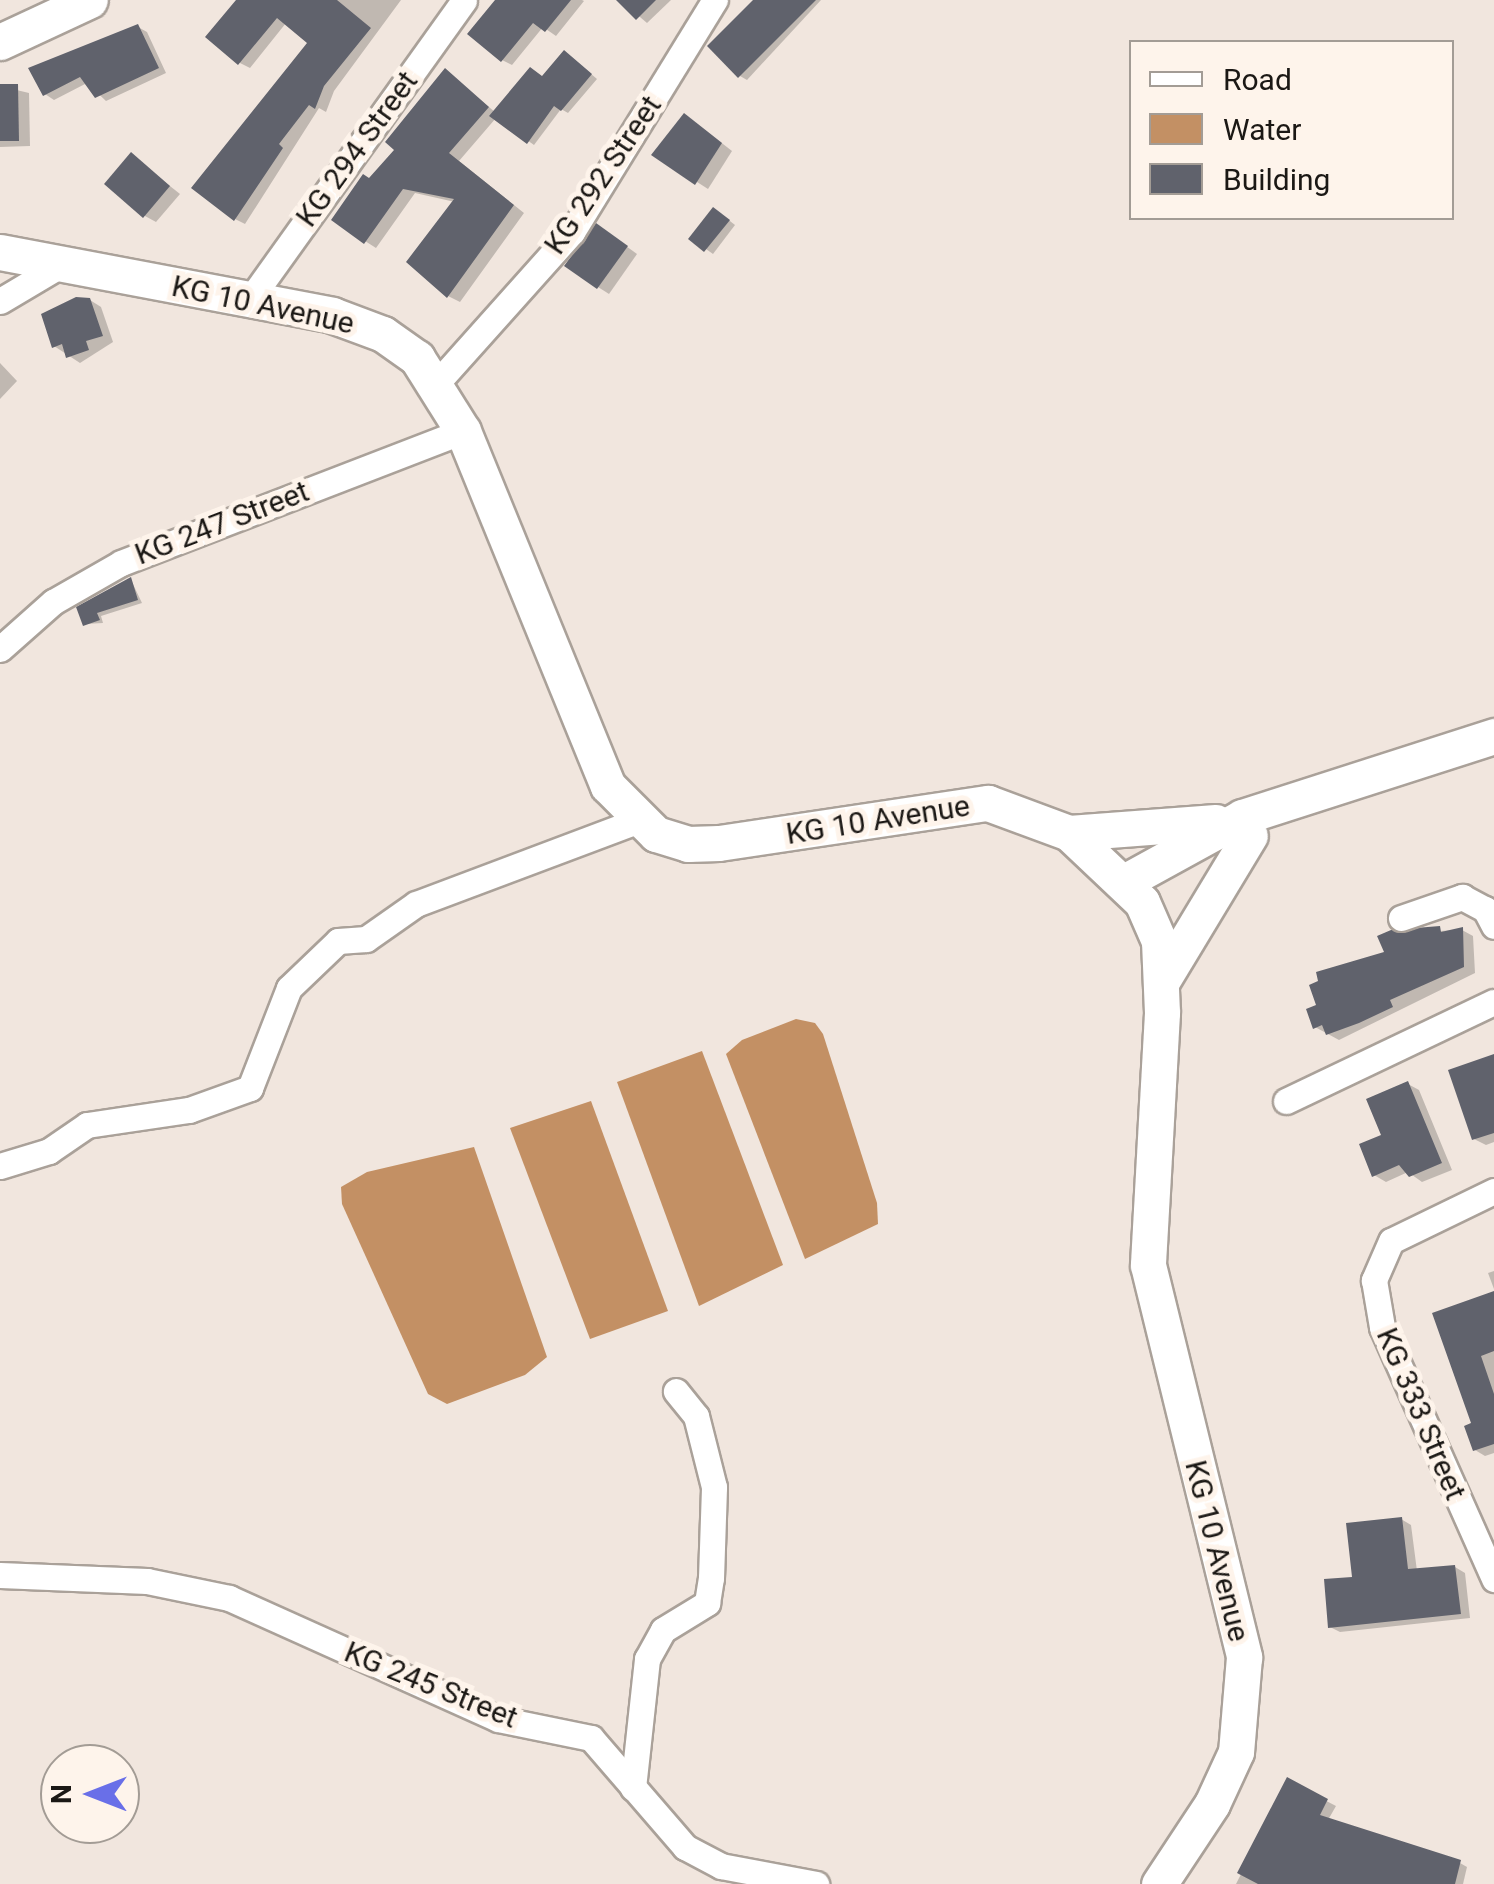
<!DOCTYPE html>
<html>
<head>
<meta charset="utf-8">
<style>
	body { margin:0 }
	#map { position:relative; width:1494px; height:1884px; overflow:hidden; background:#f1e6de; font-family:Roboto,sans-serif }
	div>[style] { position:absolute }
	.water>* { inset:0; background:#c39064 }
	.shadow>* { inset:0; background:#0003 }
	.building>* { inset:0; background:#60626c }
	.roads { filter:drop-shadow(2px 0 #aaa199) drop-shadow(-2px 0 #aaa199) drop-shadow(0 2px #aaa199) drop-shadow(0 -2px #aaa199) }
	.street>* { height:25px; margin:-12.5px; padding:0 12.5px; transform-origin:12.5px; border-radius:12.5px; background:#fff }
	.secondary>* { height:35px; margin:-17.5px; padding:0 17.5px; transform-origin:17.5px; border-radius:17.5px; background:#fff }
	span { translate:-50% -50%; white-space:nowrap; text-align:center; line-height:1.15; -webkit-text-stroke:10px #fef4eb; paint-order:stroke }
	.street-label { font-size:30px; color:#1b1815 }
	.legend { position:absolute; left:1129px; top:40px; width:325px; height:180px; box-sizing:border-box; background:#fef4eb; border:2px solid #a39c95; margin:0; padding:12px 18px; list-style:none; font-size:30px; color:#1b1815 }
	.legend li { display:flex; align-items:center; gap:20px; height:50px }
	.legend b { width:50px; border:2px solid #a39c95 }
	.north { position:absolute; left:40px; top:1744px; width:100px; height:100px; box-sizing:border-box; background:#fef4eb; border:2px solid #a39c95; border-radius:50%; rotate:270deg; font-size:28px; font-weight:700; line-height:40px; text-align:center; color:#1b1815 }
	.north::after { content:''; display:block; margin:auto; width:35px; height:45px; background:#696fe8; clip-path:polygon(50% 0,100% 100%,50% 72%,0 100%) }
</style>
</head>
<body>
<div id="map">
	<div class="water">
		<div style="clip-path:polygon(796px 1019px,815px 1023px,823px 1034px,877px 1203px,878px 1224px,805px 1259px,726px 1054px,742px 1040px)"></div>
		<div style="clip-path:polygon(702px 1051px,783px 1265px,699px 1306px,617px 1082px)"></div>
		<div style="clip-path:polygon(591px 1101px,668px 1311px,590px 1339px,510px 1128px)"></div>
		<div style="clip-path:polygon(474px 1147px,547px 1357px,525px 1375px,447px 1404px,428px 1394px,342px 1204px,341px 1187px,367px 1172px)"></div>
	</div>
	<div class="shadow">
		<div style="clip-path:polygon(239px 0,401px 0,334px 91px,326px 112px,319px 108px,245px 224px,235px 219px,310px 43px,286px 23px,250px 68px,240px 63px)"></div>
		<div style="clip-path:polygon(498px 0,582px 0,584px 1px,556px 36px,543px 27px,512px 65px,502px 60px)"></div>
		<div style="clip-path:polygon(620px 0,671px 0,647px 23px)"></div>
		<div style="clip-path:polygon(757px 0,821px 0,747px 80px,740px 76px)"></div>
		<div style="clip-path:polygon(138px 27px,147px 32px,166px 73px,106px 101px,87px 83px,54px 100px,45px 94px)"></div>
		<div style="clip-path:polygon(571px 57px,597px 79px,568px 113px,561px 109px,534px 145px,496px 118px,459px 161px,524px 213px,460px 302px,448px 296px,455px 202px,415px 193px,376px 248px,365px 241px,370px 181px,398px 150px,445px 71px,495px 112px)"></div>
		<div style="clip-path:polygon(0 86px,29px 93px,30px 146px,0 147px)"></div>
		<div style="clip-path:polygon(696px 123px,732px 151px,708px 189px,655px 155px)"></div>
		<div style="clip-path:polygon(131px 155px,180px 194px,156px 222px,145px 216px)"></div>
		<div style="clip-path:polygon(721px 214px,735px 225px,713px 254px,692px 239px)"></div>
		<div style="clip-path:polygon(608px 233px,637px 254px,609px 294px,598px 287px)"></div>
		<div style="clip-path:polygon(90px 300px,101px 307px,113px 342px,80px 363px,54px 346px,44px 315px)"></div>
		<div style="clip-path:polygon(0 363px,17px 381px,0 399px)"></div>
		<div style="clip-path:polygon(131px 580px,142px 603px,101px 616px,103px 623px,85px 624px)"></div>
		<div style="clip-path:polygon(1462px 930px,1473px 936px,1475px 973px,1339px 1040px,1315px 1027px,1322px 983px,1387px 953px,1391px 933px)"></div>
		<div style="clip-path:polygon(1494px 1056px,1494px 1142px,1486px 1145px,1474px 1139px)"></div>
		<div style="clip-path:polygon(1408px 1084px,1419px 1090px,1452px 1170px,1422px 1182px,1408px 1172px,1386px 1182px,1374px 1175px)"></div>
		<div style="clip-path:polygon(1494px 1271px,1494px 1289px,1488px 1273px)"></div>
		<div style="clip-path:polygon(1494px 1294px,1494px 1453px,1485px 1456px,1475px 1450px,1474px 1425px,1435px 1314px)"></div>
		<div style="clip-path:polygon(1401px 1519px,1411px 1525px,1417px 1571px,1455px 1567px,1465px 1573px,1470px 1618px,1340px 1632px,1330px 1627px,1355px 1579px)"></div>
		<div style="clip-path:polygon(1288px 1781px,1336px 1806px,1328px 1820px,1358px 1884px,1236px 1884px)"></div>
		<div style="clip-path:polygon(1460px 1863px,1467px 1867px,1463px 1884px,1383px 1884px)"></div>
	</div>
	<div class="building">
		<div style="clip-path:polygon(236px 0,337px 0,371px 28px,324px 86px,315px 109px,309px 105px,279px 144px,283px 148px,234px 221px,191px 188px,307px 43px,277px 18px,238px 65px,205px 37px)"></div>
		<div style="clip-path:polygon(495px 0,571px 0,545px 32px,533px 23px,501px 62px,467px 34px)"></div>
		<div style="clip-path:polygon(616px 0,656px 0,636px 20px)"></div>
		<div style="clip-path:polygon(753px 0,816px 0,738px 78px,707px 46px)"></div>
		<div style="clip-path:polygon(138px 24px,159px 68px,95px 98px,80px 77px,43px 96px,28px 68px)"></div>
		<div style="clip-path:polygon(564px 50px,592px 74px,561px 111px,554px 106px,527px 144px,489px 116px,530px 67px,542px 76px)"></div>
		<div style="clip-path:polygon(445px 68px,489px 107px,449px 153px,514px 205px,447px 298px,406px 262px,454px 199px,403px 189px,364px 244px,331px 220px,363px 174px,369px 178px,394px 150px,385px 142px)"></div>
		<div style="clip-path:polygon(0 84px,18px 84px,19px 141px,0 141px)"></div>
		<div style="clip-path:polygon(684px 113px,722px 143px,695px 185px,651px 155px)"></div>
		<div style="clip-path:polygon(131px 152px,170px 186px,143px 218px,104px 184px)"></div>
		<div style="clip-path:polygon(713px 207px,730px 220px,704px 252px,688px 239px)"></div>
		<div style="clip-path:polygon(596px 223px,628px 246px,597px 289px,564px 266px)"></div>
		<div style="clip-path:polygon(76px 297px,90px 298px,103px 336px,86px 341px,89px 350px,66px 358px,62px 344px,52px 348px,41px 314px)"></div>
		<div style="clip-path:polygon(131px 577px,138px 600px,97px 613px,100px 620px,83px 626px,76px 607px)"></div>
		<div style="clip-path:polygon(1440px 926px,1441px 932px,1463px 927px,1464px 967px,1390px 1000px,1393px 1007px,1359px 1023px,1326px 1035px,1322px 1025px,1313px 1029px,1306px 1009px,1316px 1005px,1309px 985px,1318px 981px,1316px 972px,1384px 952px,1377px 936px,1391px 930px)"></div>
		<div style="clip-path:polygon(1494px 1054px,1494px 1133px,1472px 1140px,1448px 1070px)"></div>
		<div style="clip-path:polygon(1408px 1081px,1442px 1163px,1409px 1177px,1399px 1165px,1372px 1177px,1359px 1144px,1381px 1135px,1366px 1099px)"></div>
		<div style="clip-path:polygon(1494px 1291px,1494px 1351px,1481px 1356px,1494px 1394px,1494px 1444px,1473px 1451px,1464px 1426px,1471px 1423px,1432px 1313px)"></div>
		<div style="clip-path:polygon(1402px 1517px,1408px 1569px,1455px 1565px,1461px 1614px,1328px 1628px,1324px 1579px,1352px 1577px,1346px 1523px)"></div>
		<div style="clip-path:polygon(1287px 1777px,1328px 1799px,1320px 1815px,1461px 1860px,1455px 1884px,1258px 1884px,1237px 1873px)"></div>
	</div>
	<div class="roads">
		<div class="street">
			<div style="left:251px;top:298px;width:366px;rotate:-54.4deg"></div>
			<div style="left:0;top:301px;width:69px;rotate:-30.7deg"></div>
			<div style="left:436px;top:384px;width:204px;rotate:-48.2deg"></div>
			<div style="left:572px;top:232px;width:273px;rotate:-58.4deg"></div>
			<div style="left:0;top:649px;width:71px;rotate:-41.6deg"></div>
			<div style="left:53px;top:602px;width:78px;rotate:-29.8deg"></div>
			<div style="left:121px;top:563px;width:367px;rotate:-21.1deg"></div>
			<div style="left:1401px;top:918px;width:65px;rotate:-19deg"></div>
			<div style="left:1462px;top:897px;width:26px;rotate:28deg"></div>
			<div style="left:1485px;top:909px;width:19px;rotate:62deg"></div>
			<div style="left:1286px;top:1101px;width:230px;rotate:-25.5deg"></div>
			<div style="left:0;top:1166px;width:51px;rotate:-17deg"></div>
			<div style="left:49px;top:1151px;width:46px;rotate:-34.4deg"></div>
			<div style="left:87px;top:1125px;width:103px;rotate:-8.4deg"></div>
			<div style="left:189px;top:1110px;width:65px;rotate:-19.8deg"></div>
			<div style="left:250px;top:1088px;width:107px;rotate:-68.7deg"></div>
			<div style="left:289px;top:988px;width:68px;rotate:-43.8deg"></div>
			<div style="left:338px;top:941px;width:28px;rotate:-4deg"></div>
			<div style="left:366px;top:939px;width:61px;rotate:-35deg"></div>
			<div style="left:416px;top:904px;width:236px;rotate:-20.6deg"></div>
			<div style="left:1494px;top:1191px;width:114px;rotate:154.1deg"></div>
			<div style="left:1391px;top:1241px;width:43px;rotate:113.6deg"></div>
			<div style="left:1374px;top:1280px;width:48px;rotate:80.3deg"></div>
			<div style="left:1382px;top:1327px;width:276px;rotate:66deg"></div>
			<div style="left:0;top:1575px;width:147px;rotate:2.3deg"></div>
			<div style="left:147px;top:1581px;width:84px;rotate:11.7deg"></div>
			<div style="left:229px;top:1598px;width:295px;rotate:24.2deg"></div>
			<div style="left:498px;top:1719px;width:95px;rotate:11.5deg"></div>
			<div style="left:591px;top:1738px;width:144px;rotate:49.2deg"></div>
			<div style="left:685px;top:1847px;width:41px;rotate:27.8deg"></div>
			<div style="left:721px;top:1866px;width:97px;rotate:10.7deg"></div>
			<div style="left:633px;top:1788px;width:130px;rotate:-83.8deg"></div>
			<div style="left:647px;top:1659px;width:33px;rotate:-61deg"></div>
			<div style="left:663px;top:1630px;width:52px;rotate:-31.5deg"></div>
			<div style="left:707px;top:1603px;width:25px;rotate:-81deg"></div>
			<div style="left:711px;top:1578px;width:91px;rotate:-88.1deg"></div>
			<div style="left:714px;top:1487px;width:73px;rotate:-104.2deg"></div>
			<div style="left:696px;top:1416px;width:32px;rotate:-129deg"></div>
		</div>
		<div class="secondary">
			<div style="left:0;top:42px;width:99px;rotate:-25deg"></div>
			<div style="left:0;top:252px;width:338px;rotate:10.7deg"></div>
			<div style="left:332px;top:315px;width:54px;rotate:20.4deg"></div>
			<div style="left:383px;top:334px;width:42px;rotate:35.2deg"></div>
			<div style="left:417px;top:358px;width:86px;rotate:57.8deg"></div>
			<div style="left:463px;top:431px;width:383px;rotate:67.8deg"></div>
			<div style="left:608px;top:786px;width:68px;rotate:45deg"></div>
			<div style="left:656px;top:834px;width:34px;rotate:17deg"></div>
			<div style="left:688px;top:844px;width:31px;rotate:-2deg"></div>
			<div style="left:719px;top:843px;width:272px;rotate:-8.5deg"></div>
			<div style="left:988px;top:803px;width:86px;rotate:20.3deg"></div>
			<div style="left:1069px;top:833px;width:100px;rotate:43.4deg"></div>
			<div style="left:1142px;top:902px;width:43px;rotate:66.4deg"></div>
			<div style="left:1159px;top:941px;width:72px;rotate:87.6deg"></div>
			<div style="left:1162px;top:1013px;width:252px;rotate:93.2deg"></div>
			<div style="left:1148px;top:1265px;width:404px;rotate:76.2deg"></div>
			<div style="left:1244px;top:1657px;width:95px;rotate:94.8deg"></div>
			<div style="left:1236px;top:1752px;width:57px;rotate:114.8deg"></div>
			<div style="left:1212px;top:1804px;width:96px;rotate:123.5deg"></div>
			<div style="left:1069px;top:833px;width:147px;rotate:-4.3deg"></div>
			<div style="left:1124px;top:882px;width:135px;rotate:-28.8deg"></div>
			<div style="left:1242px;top:817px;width:265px;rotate:-17.8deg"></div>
			<div style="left:1162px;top:981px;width:170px;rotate:-58.9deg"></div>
		</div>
	</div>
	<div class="street-label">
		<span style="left:357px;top:149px;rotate:-54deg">KG 294 Street</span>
		<span style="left:603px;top:175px;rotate:-56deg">KG 292 Street</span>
		<span style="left:263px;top:305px;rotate:12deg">KG 10 Avenue</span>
		<span style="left:222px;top:523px;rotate:-21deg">KG 247 Street</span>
		<span style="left:878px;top:820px;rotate:-9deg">KG 10 Avenue</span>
		<span style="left:1421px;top:1414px;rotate:67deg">KG 333 Street</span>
		<span style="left:1217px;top:1551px;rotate:76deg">KG 10 Avenue</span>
		<span style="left:431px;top:1685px;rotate:22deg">KG 245 Street</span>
	</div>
	<ul class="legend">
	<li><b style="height:12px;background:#fff"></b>Road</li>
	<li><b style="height:28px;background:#c39064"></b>Water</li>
	<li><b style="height:28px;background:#60626c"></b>Building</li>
	</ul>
	<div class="north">N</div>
</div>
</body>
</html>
